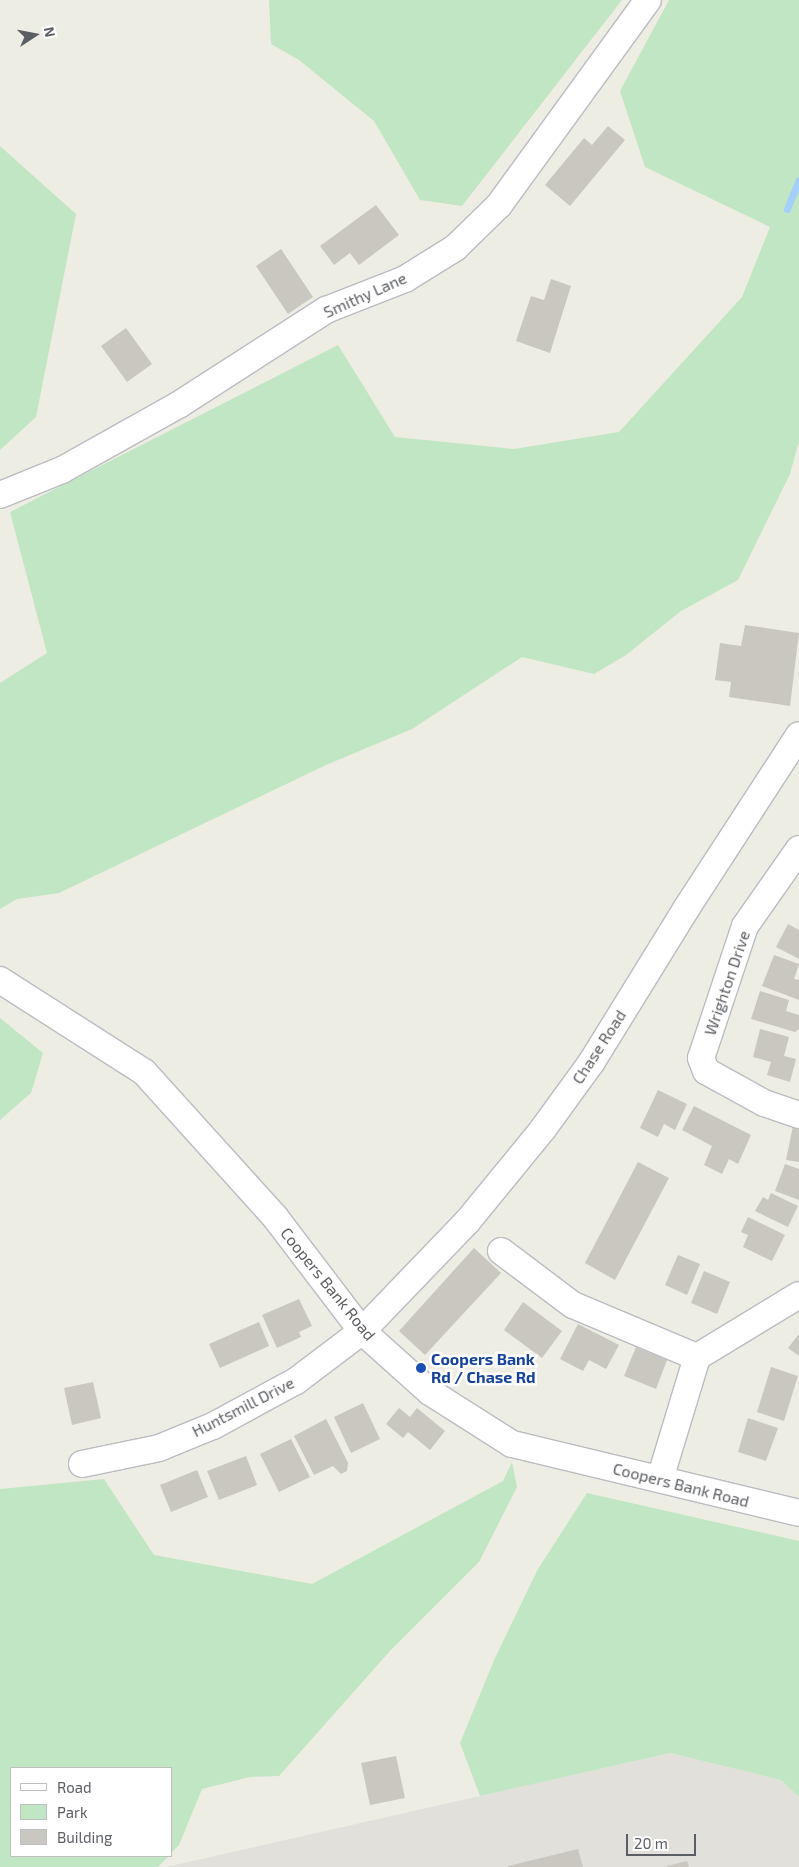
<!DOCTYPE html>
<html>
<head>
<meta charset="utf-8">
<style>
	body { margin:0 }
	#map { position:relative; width:799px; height:1867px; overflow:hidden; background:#eeede3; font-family:"Exo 2",sans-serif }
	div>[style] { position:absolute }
	.industrial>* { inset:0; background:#e2e0db }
	.green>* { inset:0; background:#c0e6c3 }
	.stream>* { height:7px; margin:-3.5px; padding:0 3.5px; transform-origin:3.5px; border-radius:3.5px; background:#a3cefe }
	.building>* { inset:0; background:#c9c7c0 }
	.roads { filter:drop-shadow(1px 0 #bbbcc2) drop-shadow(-1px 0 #bbbcc2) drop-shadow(0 1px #bbbcc2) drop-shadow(0 -1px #bbbcc2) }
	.minor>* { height:26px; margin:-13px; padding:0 13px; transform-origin:13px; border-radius:13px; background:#fff }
	.dots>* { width:14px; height:14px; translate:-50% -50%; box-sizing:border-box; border:2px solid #fff; border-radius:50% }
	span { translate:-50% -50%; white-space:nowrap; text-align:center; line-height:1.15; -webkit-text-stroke:5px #fff; paint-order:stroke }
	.street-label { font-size:16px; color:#5b5e64 }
	.transit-label { font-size:16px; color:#164399; font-weight:700 }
	.left { translate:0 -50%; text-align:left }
	.legend { position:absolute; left:10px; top:1767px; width:162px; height:90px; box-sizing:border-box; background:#fff; border:1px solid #bdbfc1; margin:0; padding:6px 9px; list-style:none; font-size:15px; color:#5b5e64 }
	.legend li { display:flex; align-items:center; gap:10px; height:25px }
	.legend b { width:25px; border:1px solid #bdbfc1 }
	.north { position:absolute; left:10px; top:10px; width:50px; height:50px; -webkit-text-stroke:4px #fff; paint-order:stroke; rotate:79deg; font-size:14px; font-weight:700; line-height:20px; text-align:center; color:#5b5e64 }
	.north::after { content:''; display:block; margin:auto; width:18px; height:22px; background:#5b5e64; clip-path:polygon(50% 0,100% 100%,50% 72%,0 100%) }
	.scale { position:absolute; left:626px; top:1834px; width:70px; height:22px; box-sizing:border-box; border:2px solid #5b5e64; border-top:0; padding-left:6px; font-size:15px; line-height:18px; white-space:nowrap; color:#5b5e64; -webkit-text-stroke:4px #fff; paint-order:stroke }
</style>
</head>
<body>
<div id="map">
	<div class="industrial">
		<div style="clip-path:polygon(670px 1753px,781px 1780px,799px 1797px,799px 1867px,166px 1867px)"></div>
	</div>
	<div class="green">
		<div style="clip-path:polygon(269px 0,622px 0,462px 206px,420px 200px,374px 121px,299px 60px,271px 44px)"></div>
		<div style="clip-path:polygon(669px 0,799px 0,799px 441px,790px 474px,738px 580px,681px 611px,626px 655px,594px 674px,522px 657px,412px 729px,326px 765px,59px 893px,17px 899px,0 909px,0 683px,47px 653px,10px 512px,338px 345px,395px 437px,514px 449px,619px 432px,742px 297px,770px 227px,645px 167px,620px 91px)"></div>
		<div style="clip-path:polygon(0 146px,76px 214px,36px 417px,0 450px)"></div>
		<div style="clip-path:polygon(0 1018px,43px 1053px,31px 1093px,0 1120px)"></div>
		<div style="clip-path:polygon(512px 1462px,517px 1487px,479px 1562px,390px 1651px,279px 1776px,250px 1777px,202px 1789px,179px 1845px,171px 1853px,171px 1768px,11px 1768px,11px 1856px,169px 1856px,158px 1867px,0 1867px,0 1489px,104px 1479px,154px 1555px,312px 1584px,503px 1481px)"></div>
		<div style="clip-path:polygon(587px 1493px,799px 1541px,799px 1797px,781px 1780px,670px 1753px,480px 1796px,460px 1743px,495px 1658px,538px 1569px)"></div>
	</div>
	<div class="stream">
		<div style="left:787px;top:209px;width:31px;rotate:-68deg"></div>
	</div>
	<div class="building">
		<div style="clip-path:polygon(608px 126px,625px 140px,570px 206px,545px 185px,584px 138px,592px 145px)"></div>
		<div style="clip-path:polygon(376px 205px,399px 235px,359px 265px,350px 253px,334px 265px,320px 246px)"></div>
		<div style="clip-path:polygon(281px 249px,313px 297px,288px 314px,256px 266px)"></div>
		<div style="clip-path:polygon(551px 279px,571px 286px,550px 353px,516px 341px,531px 296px,544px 300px)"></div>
		<div style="clip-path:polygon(126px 328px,152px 364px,127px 382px,101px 346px)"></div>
		<div style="clip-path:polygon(745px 625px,799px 633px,790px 706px,729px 697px,731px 682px,715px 680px,720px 643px,741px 646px)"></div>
		<div style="clip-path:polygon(788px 924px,799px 930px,799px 959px,776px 947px)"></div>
		<div style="clip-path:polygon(774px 955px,799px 964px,794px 979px,799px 980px,799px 1000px,762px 986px)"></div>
		<div style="clip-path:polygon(760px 991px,789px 1000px,786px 1011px,799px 1015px,799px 1029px,795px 1032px,751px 1019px)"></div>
		<div style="clip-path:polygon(760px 1029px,789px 1037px,784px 1056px,796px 1059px,790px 1082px,767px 1075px,771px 1062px,753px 1057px)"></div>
		<div style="clip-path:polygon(658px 1090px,687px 1104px,675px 1130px,664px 1124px,658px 1137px,640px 1128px)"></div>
		<div style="clip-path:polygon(694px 1106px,751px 1135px,738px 1164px,729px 1159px,722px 1174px,704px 1165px,712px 1146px,682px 1130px)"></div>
		<div style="clip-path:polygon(793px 1126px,799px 1127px,799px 1162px,786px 1160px)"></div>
		<div style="clip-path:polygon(638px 1162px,669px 1178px,615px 1280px,585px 1263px)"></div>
		<div style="clip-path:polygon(785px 1164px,799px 1169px,799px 1200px,775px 1191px)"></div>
		<div style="clip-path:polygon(771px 1193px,798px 1206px,788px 1227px,755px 1211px,763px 1197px,768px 1200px)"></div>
		<div style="clip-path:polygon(748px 1217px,785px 1235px,772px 1261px,743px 1247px,748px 1235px,741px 1232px)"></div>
		<div style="clip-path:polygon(474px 1248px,501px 1273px,425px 1355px,399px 1331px)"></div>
		<div style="clip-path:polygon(678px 1255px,700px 1264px,687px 1295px,665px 1285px)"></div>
		<div style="clip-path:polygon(704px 1271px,730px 1282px,717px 1314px,691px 1303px)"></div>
		<div style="clip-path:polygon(299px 1299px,312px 1326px,299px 1332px,301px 1337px,277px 1348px,262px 1315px)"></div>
		<div style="clip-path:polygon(523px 1302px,562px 1331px,542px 1358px,504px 1330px)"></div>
		<div style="clip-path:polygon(259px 1322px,269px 1346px,220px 1368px,209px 1344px)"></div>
		<div style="clip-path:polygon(578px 1324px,619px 1345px,606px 1369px,589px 1360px,583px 1371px,560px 1359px)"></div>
		<div style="clip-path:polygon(799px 1334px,799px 1356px,788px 1348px)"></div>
		<div style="clip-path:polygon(636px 1347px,667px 1360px,656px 1389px,624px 1376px)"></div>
		<div style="clip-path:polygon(771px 1367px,798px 1376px,784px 1421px,757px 1412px)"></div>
		<div style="clip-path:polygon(93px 1382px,101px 1418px,72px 1425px,64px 1388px)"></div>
		<div style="clip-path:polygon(363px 1403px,380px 1439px,351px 1453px,334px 1417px)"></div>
		<div style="clip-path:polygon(399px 1408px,410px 1417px,417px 1408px,445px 1431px,430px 1450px,408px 1432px,403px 1438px,386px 1424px)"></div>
		<div style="clip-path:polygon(748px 1418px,778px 1428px,766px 1461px,738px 1452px)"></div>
		<div style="clip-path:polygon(326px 1419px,348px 1463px,347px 1471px,341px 1474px,333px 1466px,314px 1475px,294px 1436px)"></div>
		<div style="clip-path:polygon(291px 1439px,310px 1477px,279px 1492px,260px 1454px)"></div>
		<div style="clip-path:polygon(246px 1456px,257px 1485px,219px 1500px,207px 1471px)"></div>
		<div style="clip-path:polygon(197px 1470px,208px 1497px,171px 1512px,160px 1485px)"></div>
		<div style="clip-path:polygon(396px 1756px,405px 1798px,370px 1805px,361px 1763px)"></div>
		<div style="clip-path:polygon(578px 1849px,583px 1867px,508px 1867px,508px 1866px)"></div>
		<div style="clip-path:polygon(687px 1861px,689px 1867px,667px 1867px,667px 1866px)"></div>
	</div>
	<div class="roads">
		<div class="minor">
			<div style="left:0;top:495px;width:67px;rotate:-22deg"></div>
			<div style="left:62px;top:470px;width:135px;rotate:-29.2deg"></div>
			<div style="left:180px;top:404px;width:174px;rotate:-32.8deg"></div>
			<div style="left:326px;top:310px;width:85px;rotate:-21.4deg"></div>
			<div style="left:405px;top:279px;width:59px;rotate:-31.8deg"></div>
			<div style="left:455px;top:248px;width:62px;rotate:-44.3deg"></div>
			<div style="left:499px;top:205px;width:253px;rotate:-54deg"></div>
			<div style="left:799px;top:849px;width:94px;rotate:125deg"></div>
			<div style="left:745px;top:926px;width:139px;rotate:108.4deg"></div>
			<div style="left:701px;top:1058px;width:14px;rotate:69deg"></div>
			<div style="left:706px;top:1071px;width:66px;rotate:28.9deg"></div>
			<div style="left:764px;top:1103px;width:37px;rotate:19deg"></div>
			<div style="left:0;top:980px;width:171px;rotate:32.6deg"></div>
			<div style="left:144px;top:1072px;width:195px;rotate:47.9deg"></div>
			<div style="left:275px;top:1217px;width:143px;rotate:52.7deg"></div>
			<div style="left:362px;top:1331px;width:91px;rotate:41.9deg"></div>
			<div style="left:430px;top:1392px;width:97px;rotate:32.4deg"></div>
			<div style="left:512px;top:1444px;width:295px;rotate:13.5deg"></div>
			<div style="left:501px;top:1251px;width:90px;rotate:36.9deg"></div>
			<div style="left:573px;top:1305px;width:134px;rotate:22.8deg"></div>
			<div style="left:82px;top:1464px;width:79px;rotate:-11.7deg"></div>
			<div style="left:159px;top:1448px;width:58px;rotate:-22.2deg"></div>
			<div style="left:213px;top:1426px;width:94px;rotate:-28.5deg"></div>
			<div style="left:296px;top:1381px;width:83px;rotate:-37.1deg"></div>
			<div style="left:362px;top:1331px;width:151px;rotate:-46.1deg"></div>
			<div style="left:467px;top:1222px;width:120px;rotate:-50.7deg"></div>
			<div style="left:543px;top:1129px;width:82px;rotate:-54deg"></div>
			<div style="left:591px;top:1063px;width:181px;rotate:-58.3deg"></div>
			<div style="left:686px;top:909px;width:207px;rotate:-57deg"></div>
			<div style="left:660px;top:1479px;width:127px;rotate:-73.1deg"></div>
			<div style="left:697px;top:1357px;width:119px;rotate:-31.3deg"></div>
		</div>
	</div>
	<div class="dots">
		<div style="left:421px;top:1368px;background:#1a4fb4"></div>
	</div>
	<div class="street-label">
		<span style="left:365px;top:295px;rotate:-24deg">Smithy Lane</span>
		<span style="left:727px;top:983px;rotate:-71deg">Wrighton Drive</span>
		<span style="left:599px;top:1047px;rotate:-57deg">Chase Road</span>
		<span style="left:328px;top:1284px;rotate:51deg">Coopers Bank Road</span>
		<span style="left:243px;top:1407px;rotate:-27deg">Huntsmill Drive</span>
		<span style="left:681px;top:1485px;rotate:14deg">Coopers Bank Road</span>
	</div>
	<div class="transit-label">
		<span class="left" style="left:431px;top:1368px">Coopers Bank<br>Rd / Chase Rd</span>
	</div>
	<ul class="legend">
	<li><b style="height:6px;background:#fff"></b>Road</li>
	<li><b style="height:14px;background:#c0e6c3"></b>Park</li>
	<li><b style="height:14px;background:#c9c7c0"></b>Building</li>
	</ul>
	<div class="north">N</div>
	<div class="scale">20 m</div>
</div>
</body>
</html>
